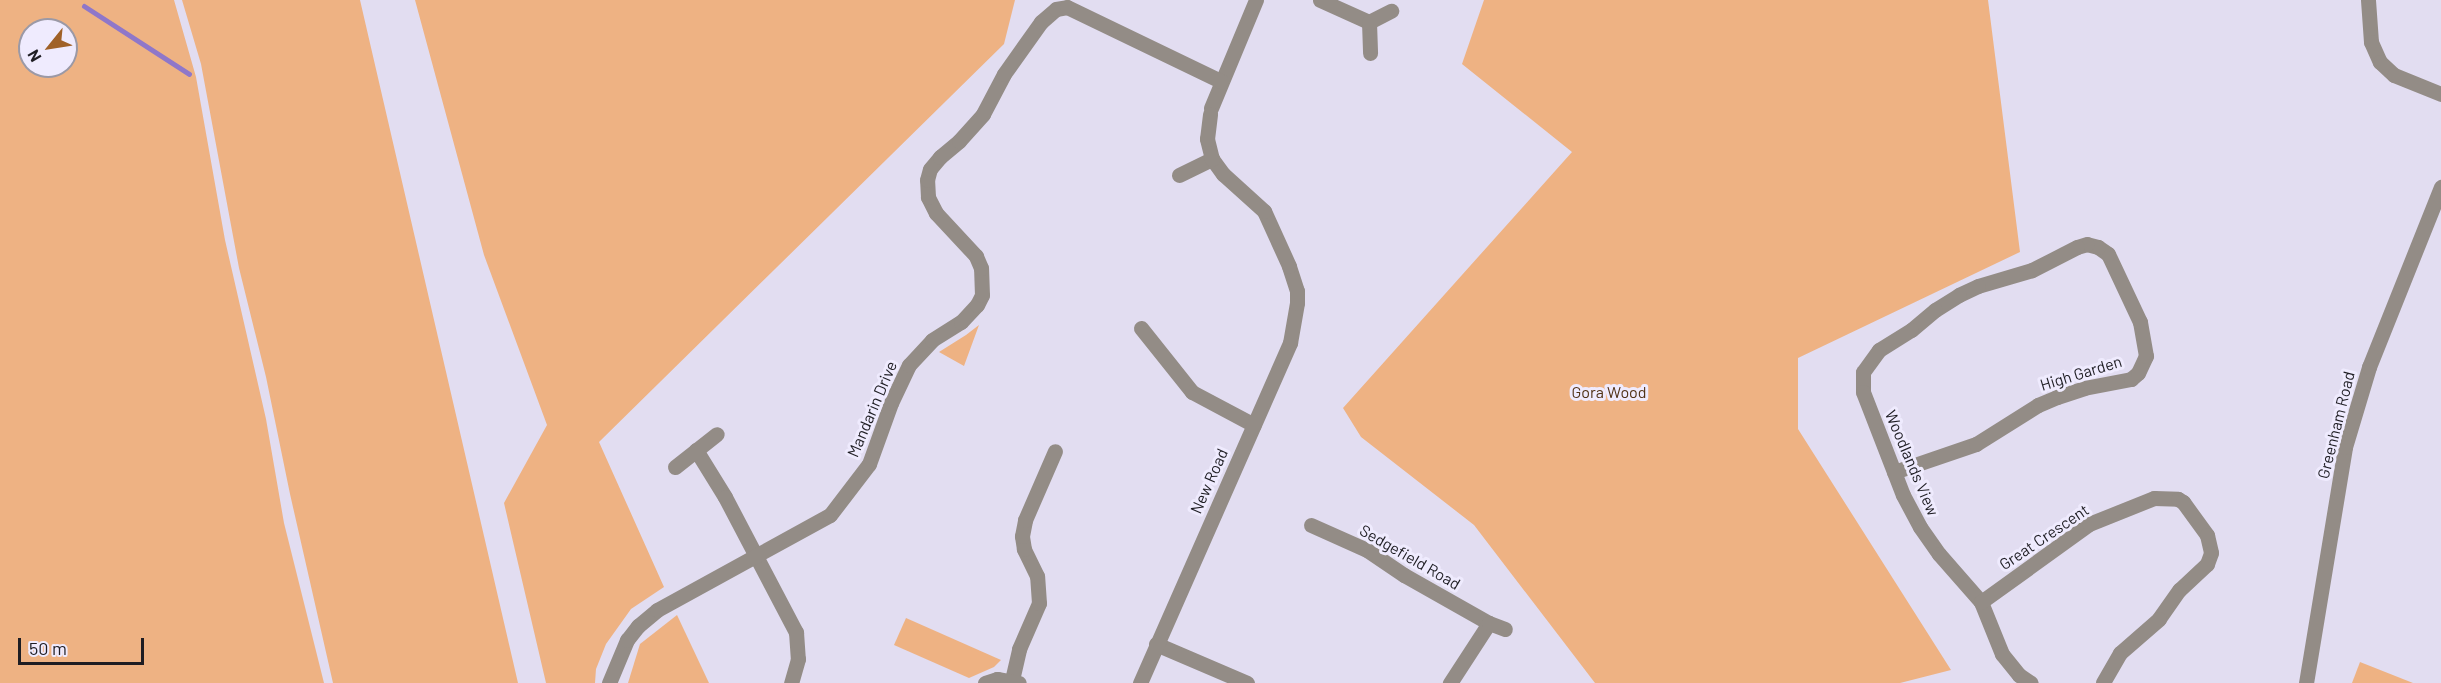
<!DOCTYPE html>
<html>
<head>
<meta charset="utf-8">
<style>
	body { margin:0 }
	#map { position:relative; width:2441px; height:683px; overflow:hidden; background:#e2ddf1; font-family:Barlow,sans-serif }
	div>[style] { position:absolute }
	.green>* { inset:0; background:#eeb283 }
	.stream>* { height:5px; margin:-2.5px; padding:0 2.5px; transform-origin:2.5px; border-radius:2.5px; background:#8f77c9 }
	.street>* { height:15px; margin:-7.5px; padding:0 7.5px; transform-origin:7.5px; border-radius:7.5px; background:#938c86 }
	span { translate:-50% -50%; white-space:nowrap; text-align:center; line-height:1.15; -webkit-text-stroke:6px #efebfe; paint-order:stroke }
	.street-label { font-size:16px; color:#1e1d23 }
	.park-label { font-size:16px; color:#513217 }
	.north { position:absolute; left:18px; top:18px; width:60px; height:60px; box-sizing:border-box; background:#efebfe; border:2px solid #9b99a6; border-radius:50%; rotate:240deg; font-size:16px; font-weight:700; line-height:24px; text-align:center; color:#1e1d23 }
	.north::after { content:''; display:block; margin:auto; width:21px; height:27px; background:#a06128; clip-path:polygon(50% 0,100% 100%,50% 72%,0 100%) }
	.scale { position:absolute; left:18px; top:638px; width:126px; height:27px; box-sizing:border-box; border:3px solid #1e1d23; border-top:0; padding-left:8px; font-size:18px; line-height:21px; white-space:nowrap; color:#1e1d23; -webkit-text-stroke:4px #efebfe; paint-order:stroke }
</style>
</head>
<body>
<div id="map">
	<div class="green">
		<div style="clip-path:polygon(evenodd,0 0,174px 0,196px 77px,225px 240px,266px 419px,284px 523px,324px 683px,0 683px,0 0,30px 30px,66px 30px,66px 66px,30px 66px,30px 30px)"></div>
		<div style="clip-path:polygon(182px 0,360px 0,518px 683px,333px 683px,290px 494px,266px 377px,239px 268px,201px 64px)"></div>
		<div style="clip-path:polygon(415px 0,1015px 0,1004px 44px,599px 442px,664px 587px,631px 609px,606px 644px,596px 669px,595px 683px,546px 683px,504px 503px,547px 425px,484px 255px)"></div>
		<div style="clip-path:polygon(1484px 0,1988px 0,2020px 252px,1798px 358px,1798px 429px,1951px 670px,1900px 683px,1595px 683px,1474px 525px,1361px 437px,1343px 408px,1572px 152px,1462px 64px)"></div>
		<div style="clip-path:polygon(979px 325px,964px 366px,939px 352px,966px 335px)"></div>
		<div style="clip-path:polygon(677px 615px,709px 683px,628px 683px,640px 644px)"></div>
		<div style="clip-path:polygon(906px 618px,1001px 660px,994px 667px,969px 678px,894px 645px)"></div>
		<div style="clip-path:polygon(2360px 662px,2413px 683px,2352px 683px)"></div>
	</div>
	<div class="stream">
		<div style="left:84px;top:6px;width:125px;rotate:32.9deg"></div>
	</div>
	<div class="street">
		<div style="left:1320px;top:0;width:54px;rotate:24.2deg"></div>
		<div style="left:1369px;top:22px;width:31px;rotate:88deg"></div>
		<div style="left:2368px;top:0;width:42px;rotate:85.9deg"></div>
		<div style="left:2371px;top:42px;width:22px;rotate:66deg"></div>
		<div style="left:2380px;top:62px;width:19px;rotate:43deg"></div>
		<div style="left:2394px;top:75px;width:51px;rotate:22deg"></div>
		<div style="left:1369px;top:22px;width:25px;rotate:-27deg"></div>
		<div style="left:1211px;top:108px;width:117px;rotate:-67.4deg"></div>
		<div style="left:1179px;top:175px;width:37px;rotate:-26deg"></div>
		<div style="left:1141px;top:328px;width:82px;rotate:51.4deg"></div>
		<div style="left:1192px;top:392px;width:70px;rotate:28deg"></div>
		<div style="left:696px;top:450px;width:55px;rotate:58.3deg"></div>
		<div style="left:725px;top:497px;width:153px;rotate:62.3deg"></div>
		<div style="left:796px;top:632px;width:27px;rotate:86deg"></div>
		<div style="left:798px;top:659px;width:25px;rotate:106deg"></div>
		<div style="left:675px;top:467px;width:53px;rotate:-38.2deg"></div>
		<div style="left:1894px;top:472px;width:87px;rotate:-18.9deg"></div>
		<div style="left:1976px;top:444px;width:73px;rotate:-32.2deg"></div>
		<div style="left:2038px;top:405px;width:21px;rotate:-23deg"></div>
		<div style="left:2057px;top:397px;width:28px;rotate:-18deg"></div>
		<div style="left:2084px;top:388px;width:48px;rotate:-10.8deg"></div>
		<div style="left:2131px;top:379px;width:9px;rotate:-41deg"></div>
		<div style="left:2138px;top:373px;width:19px;rotate:-65deg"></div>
		<div style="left:2146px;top:356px;width:35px;rotate:-100deg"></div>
		<div style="left:2140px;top:322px;width:75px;rotate:-115.2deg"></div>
		<div style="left:2108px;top:254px;width:12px;rotate:-145deg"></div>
		<div style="left:2098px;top:247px;width:11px;rotate:-165deg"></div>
		<div style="left:2087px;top:244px;width:10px;rotate:163deg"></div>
		<div style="left:2077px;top:247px;width:51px;rotate:152.9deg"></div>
		<div style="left:2032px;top:270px;width:56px;rotate:163.5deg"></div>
		<div style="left:1978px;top:286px;width:21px;rotate:155deg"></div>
		<div style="left:1959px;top:295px;width:28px;rotate:148deg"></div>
		<div style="left:1935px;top:310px;width:31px;rotate:140deg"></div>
		<div style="left:1911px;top:330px;width:38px;rotate:148deg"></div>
		<div style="left:1879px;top:350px;width:27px;rotate:126deg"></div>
		<div style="left:1863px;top:372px;width:20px;rotate:90deg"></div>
		<div style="left:1863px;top:392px;width:110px;rotate:68.8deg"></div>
		<div style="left:1903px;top:495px;width:36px;rotate:62deg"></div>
		<div style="left:1920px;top:527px;width:33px;rotate:55deg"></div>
		<div style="left:1939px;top:554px;width:64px;rotate:48.8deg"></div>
		<div style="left:1981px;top:602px;width:56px;rotate:68deg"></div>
		<div style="left:2002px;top:654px;width:27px;rotate:51deg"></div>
		<div style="left:2019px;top:675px;width:14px;rotate:34deg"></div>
		<div style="left:1311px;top:525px;width:61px;rotate:24.1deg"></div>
		<div style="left:1367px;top:550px;width:45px;rotate:34deg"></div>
		<div style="left:1404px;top:575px;width:98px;rotate:29.5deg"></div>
		<div style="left:1489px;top:623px;width:72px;rotate:123deg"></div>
		<div style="left:1981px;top:602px;width:133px;rotate:-35.8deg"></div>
		<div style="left:2089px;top:524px;width:70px;rotate:-21.8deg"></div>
		<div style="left:2154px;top:498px;width:24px;rotate:2deg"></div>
		<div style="left:2178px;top:499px;width:6px;rotate:31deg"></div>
		<div style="left:2183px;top:502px;width:41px;rotate:54deg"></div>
		<div style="left:2207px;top:535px;width:18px;rotate:77deg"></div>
		<div style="left:2211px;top:553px;width:12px;rotate:110deg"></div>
		<div style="left:2207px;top:564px;width:38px;rotate:137deg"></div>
		<div style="left:2179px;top:590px;width:35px;rotate:125deg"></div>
		<div style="left:2159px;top:619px;width:52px;rotate:138.9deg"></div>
		<div style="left:2120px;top:653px;width:34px;rotate:120deg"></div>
		<div style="left:1489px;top:623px;width:17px;rotate:21deg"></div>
		<div style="left:1156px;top:644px;width:99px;rotate:23.2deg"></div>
		<div style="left:1012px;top:680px;width:32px;rotate:-77deg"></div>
		<div style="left:1019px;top:649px;width:50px;rotate:-66.5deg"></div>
		<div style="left:1039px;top:603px;width:27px;rotate:-94deg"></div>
		<div style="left:1037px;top:576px;width:30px;rotate:-116deg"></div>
		<div style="left:1024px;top:549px;width:13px;rotate:-99deg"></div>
		<div style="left:1022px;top:536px;width:16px;rotate:-79deg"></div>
		<div style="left:1025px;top:520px;width:75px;rotate:-66.5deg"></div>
		<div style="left:609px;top:683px;width:47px;rotate:-67.3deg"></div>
		<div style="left:627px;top:640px;width:18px;rotate:-52deg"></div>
		<div style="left:638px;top:626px;width:25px;rotate:-40deg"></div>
		<div style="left:657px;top:610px;width:197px;rotate:-28.8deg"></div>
		<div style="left:830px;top:515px;width:64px;rotate:-52.6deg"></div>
		<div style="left:869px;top:464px;width:65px;rotate:-70.2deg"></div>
		<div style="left:891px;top:403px;width:42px;rotate:-64.7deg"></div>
		<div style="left:909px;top:365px;width:34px;rotate:-47deg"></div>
		<div style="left:932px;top:340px;width:34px;rotate:-32deg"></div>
		<div style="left:961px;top:322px;width:23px;rotate:-47deg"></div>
		<div style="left:977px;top:305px;width:11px;rotate:-63deg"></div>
		<div style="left:982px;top:295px;width:27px;rotate:-92deg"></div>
		<div style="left:981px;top:268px;width:13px;rotate:-113deg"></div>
		<div style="left:976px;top:256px;width:59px;rotate:-132.9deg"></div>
		<div style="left:936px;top:213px;width:18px;rotate:-117deg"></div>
		<div style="left:928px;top:197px;width:17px;rotate:-93deg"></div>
		<div style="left:927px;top:180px;width:11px;rotate:-75deg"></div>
		<div style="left:930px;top:169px;width:16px;rotate:-50deg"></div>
		<div style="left:940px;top:157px;width:25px;rotate:-40deg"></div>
		<div style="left:959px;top:141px;width:36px;rotate:-48deg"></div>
		<div style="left:983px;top:114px;width:45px;rotate:-62.3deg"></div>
		<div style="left:1004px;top:74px;width:64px;rotate:-54.6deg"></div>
		<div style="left:1041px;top:22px;width:20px;rotate:-41deg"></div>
		<div style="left:1056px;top:9px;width:11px;rotate:-10deg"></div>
		<div style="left:1067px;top:7px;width:171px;rotate:25.7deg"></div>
		<div style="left:985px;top:683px;width:13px;rotate:-18deg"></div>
		<div style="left:997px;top:679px;width:22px;rotate:10deg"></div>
		<div style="left:1140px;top:683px;width:372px;rotate:-66.2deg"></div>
		<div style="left:1290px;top:343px;width:41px;rotate:-80.1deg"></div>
		<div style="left:1297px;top:303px;width:12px;rotate:-90deg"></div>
		<div style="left:1297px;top:291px;width:26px;rotate:-108deg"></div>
		<div style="left:1289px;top:266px;width:60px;rotate:-114.4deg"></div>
		<div style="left:1264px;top:211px;width:55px;rotate:-137.9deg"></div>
		<div style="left:1223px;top:174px;width:19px;rotate:-126deg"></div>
		<div style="left:1212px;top:159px;width:21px;rotate:-104deg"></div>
		<div style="left:1207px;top:139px;width:25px;rotate:-83deg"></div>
		<div style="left:2306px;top:683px;width:239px;rotate:-80.6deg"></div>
		<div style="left:2345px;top:447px;width:84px;rotate:-73.3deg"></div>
		<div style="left:2369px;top:367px;width:194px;rotate:-68.2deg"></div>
	</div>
	<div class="street-label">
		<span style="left:2081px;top:373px;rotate:-17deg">High Garden</span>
		<span style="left:872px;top:409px;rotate:-67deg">Mandarin Drive</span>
		<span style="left:2336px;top:425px;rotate:-76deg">Greenham Road</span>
		<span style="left:1912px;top:463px;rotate:67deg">Woodlands View</span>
		<span style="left:1209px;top:481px;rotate:-66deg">New Road</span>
		<span style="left:2044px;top:537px;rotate:-34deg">Great Crescent</span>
		<span style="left:1410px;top:557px;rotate:30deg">Sedgefield Road</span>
	</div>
	<div class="park-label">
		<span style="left:1609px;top:392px">Gora Wood</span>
	</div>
	<div class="north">N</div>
	<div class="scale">50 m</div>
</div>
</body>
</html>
